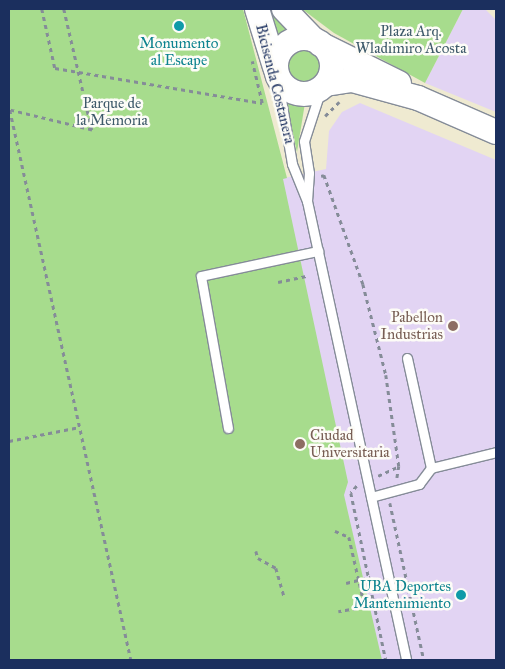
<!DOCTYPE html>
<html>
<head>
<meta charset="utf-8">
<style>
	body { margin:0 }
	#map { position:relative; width:505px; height:669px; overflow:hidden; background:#efead1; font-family:"IM FELL Great Primer",serif }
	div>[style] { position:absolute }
	.built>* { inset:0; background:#e2d4f3 }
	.green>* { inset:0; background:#a7dc8d }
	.round { border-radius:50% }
	.path>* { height:2.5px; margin-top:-1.25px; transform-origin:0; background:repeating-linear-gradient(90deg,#858c98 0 4px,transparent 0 8px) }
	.roads { filter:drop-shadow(1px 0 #858c98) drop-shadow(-1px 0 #858c98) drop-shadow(0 1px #858c98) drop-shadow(0 -1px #858c98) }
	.service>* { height:9px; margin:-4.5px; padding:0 4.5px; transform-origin:4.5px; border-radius:4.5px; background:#fff }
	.secondary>* { height:24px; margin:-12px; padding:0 12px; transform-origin:12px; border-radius:12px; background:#fff }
	.secondary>.ring { margin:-12px; padding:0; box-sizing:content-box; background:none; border:24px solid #fff; border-radius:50% }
	.dots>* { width:14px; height:14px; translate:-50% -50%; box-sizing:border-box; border:2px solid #fdfcf7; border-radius:50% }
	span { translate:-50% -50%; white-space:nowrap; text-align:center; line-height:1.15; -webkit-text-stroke:5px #fdfcf7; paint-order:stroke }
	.park-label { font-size:15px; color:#3e5a6a }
	.culture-label { font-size:15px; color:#0d838f }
	.right { translate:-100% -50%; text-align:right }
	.street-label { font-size:15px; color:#1b2f5e }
	.education-label { font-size:15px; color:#785e54 }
	.left { translate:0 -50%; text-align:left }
	.frame { position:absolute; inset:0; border:10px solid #1b2f5e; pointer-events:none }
</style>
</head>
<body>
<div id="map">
	<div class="built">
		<div style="clip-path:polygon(463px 9px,485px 9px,496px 20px,496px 112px,425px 83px)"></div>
		<div style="clip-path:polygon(360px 103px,496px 160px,496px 660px,154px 660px,54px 228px,326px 169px,329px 131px,342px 112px)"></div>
	</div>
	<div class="green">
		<div style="clip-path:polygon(9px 9px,243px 9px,287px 178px,283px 179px,348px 482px,344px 495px,382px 660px,9px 660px)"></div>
		<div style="clip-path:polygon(265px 9px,274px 9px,293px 31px,274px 44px)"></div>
		<div style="clip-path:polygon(302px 9px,463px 9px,425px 83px,334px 33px)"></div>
		<div class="round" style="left:283px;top:47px;width:40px;height:40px"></div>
		<div style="clip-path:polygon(285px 100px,305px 103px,297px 152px)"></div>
	</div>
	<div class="path">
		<div style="left:42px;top:9px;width:60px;rotate:77.6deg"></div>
		<div style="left:55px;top:68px;width:210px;rotate:9.6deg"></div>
		<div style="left:262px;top:103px;width:43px;rotate:-103.4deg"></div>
		<div style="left:64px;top:9px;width:124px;rotate:77deg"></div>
		<div style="left:92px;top:130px;width:84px;rotate:-166.3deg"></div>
		<div style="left:10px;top:110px;width:563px;rotate:77.59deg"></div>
		<div style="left:325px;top:116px;width:20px;rotate:-45deg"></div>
		<div style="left:321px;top:176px;width:3px;rotate:-18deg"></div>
		<div style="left:324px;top:175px;width:116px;rotate:70.3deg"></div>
		<div style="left:363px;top:284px;width:94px;rotate:75.8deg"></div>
		<div style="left:386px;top:375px;width:92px;rotate:81.9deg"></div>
		<div style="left:399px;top:466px;width:12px;rotate:99deg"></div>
		<div style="left:278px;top:282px;width:30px;rotate:-12deg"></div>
		<div style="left:9px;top:441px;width:72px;rotate:-11.2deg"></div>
		<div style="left:378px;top:476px;width:23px;rotate:-25deg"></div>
		<div style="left:357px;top:486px;width:9px;rotate:131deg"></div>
		<div style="left:351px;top:493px;width:171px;rotate:78.2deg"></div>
		<div style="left:390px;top:503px;width:161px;rotate:77.8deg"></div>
		<div style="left:335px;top:531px;width:15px;rotate:23deg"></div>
		<div style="left:349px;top:537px;width:72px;rotate:77.1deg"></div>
		<div style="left:365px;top:607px;width:27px;rotate:170deg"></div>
		<div style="left:256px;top:551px;width:7px;rotate:74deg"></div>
		<div style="left:258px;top:558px;width:21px;rotate:29deg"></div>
		<div style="left:276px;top:568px;width:29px;rotate:74deg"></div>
		<div style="left:346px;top:583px;width:25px;rotate:-14deg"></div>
	</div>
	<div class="roads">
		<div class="service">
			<div style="left:277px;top:76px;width:89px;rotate:80.3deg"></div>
			<div style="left:292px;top:164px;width:40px;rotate:68deg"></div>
			<div style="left:307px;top:201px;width:470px;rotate:77.8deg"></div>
			<div style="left:307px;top:201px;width:28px;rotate:-86deg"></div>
			<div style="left:309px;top:173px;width:32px;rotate:-99deg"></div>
			<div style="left:304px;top:141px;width:55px;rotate:-71.9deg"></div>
			<div style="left:407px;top:358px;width:113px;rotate:77.7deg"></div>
			<div style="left:228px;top:428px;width:154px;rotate:-100.1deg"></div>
			<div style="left:201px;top:276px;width:120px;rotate:-12.1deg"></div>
			<div style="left:371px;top:497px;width:50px;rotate:-15.2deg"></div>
			<div style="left:419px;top:484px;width:20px;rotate:-53deg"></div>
			<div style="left:431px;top:468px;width:67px;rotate:-13.8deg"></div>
		</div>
		<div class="secondary">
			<div style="left:257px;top:9px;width:61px;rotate:72.8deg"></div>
			<div style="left:284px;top:9px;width:42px;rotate:46deg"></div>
			<div class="ring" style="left:276px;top:38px;width:32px;height:32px"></div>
			<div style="left:320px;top:44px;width:88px;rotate:26.3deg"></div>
			<div style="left:326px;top:84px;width:26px;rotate:-9deg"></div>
			<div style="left:352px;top:80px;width:68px;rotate:15.3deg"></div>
			<div style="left:418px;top:98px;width:85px;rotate:23.6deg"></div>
		</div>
	</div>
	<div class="dots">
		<div style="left:179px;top:26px;background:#0f9aa8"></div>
		<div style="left:453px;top:326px;background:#8d6e63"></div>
		<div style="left:300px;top:444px;background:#8d6e63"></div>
		<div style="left:461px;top:595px;background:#0f9aa8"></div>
	</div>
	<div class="park-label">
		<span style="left:411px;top:40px">Plaza Arq.<br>Wladimiro Acosta</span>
		<span style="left:112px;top:112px">Parque de<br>la Memoria</span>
	</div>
	<div class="culture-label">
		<span style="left:179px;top:52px">Monumento<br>al Escape</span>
		<span class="right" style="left:451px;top:595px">UBA Deportes<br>Mantenimiento</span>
	</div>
	<div class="street-label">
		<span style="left:275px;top:84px;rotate:76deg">Bicisenda Costanera</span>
	</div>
	<div class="education-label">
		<span class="right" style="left:443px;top:326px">Pabellon<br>Industrias</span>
		<span class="left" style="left:310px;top:444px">Ciudad<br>Universitaria</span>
	</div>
	<div class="frame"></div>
</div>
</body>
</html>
